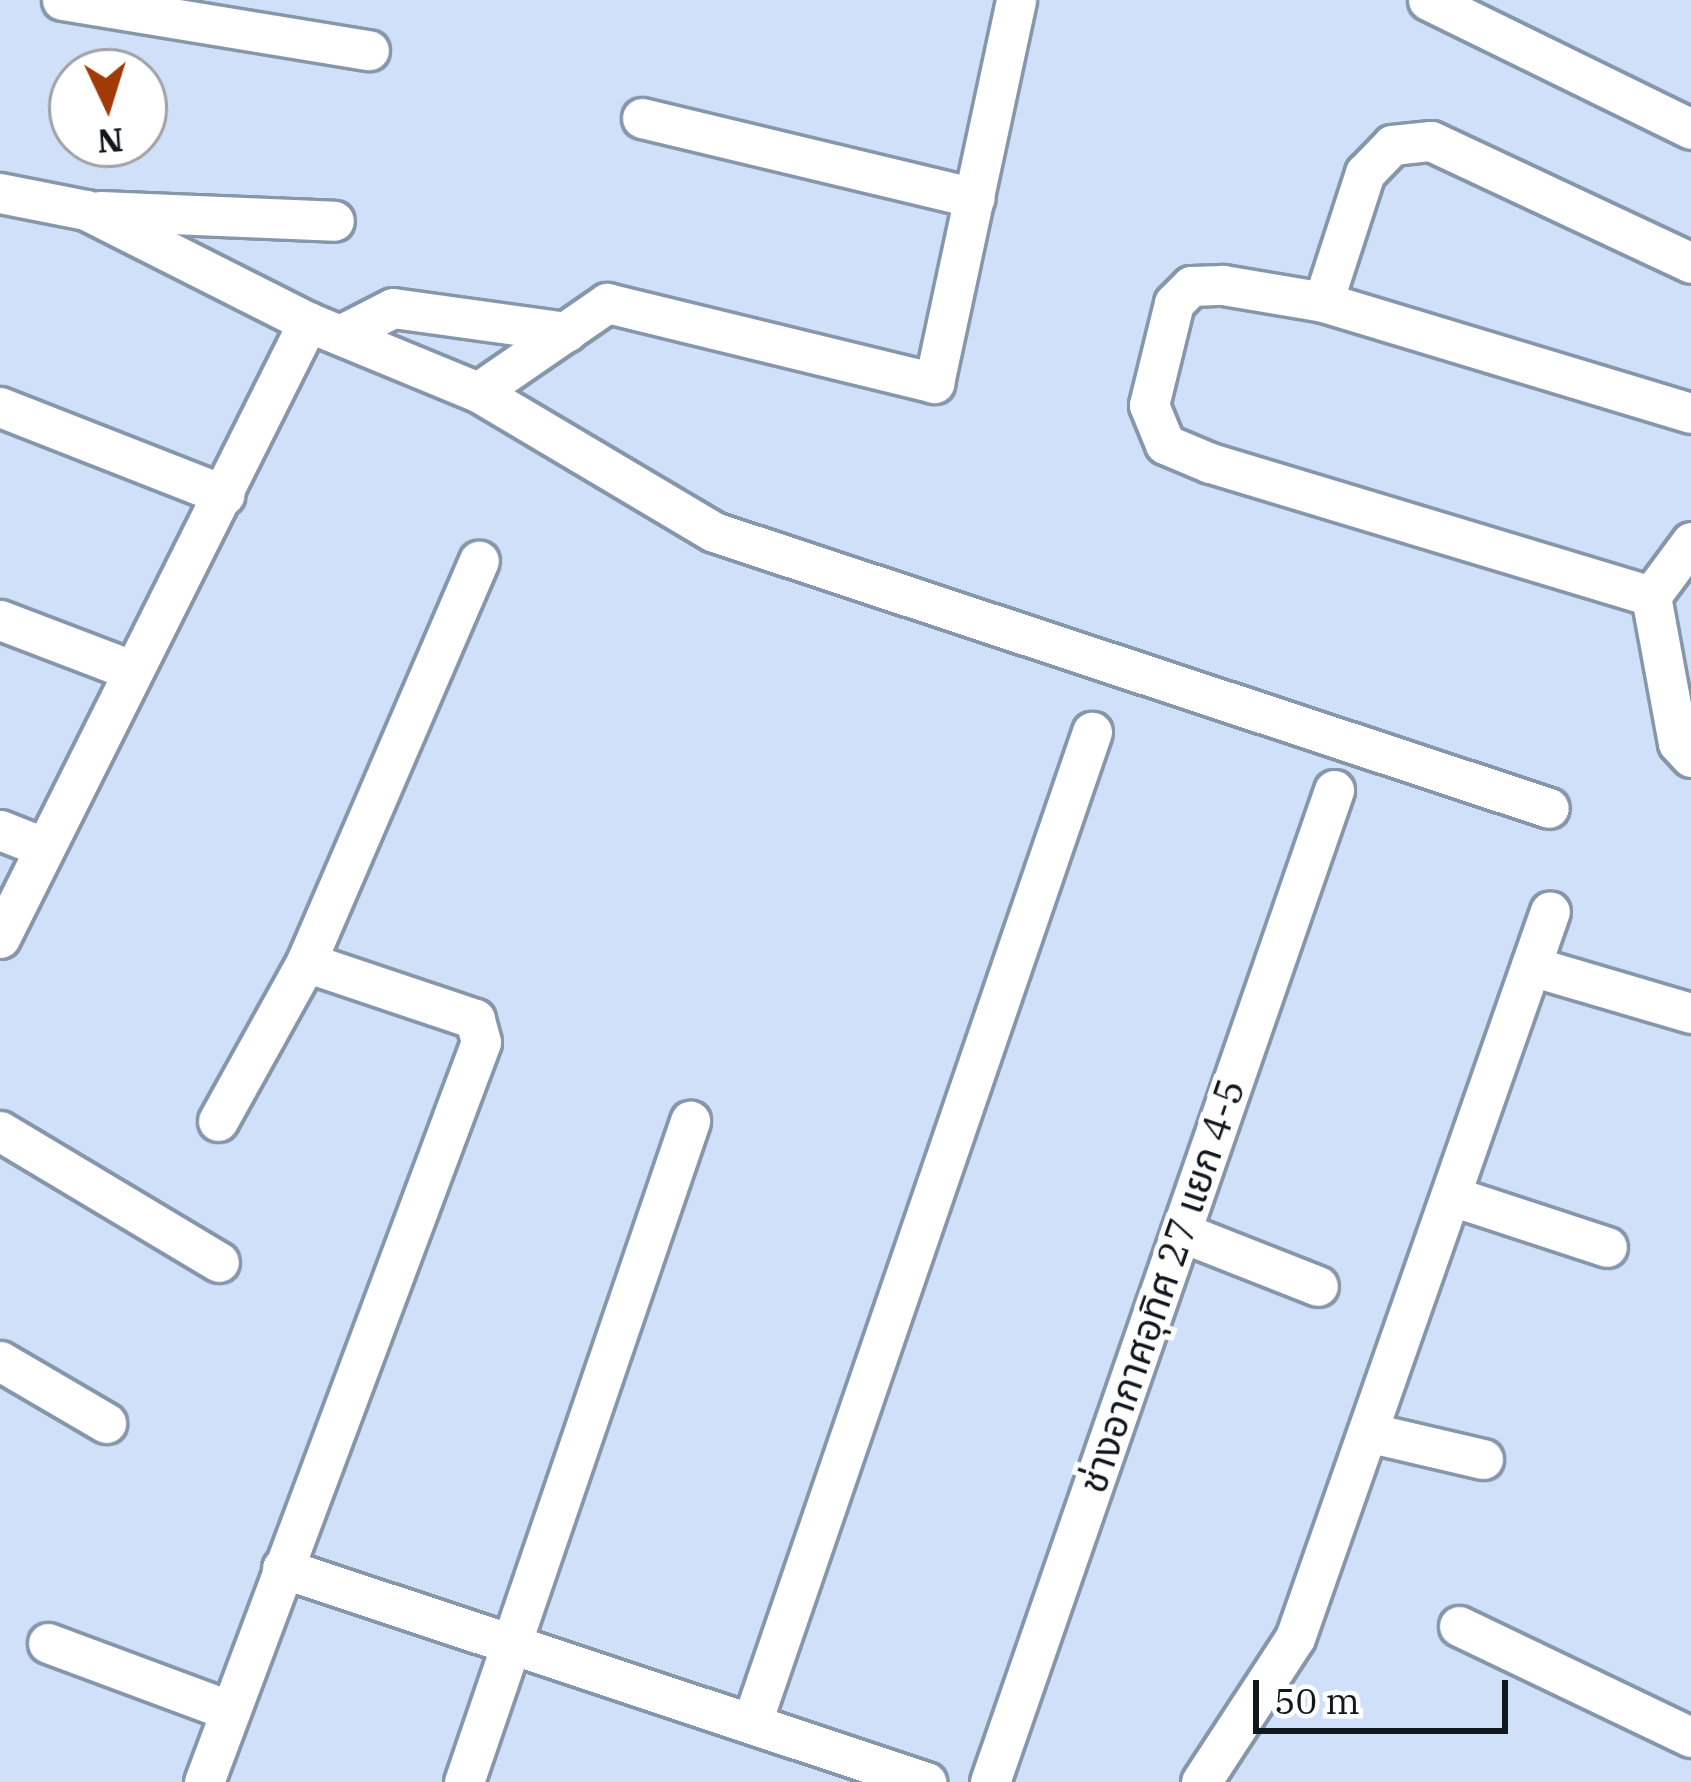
<!DOCTYPE html>
<html>
<head>
<meta charset="utf-8">
<style>
	body { margin:0 }
	#map { position:relative; width:1691px; height:1782px; overflow:hidden; background:#cfe0f8; font-family:"IBM Plex Serif","Noto Sans Thai",serif }
	div>[style] { position:absolute }
	.roads { filter:drop-shadow(3px 0 #8696ab) drop-shadow(-3px 0 #8696ab) drop-shadow(0 3px #8696ab) drop-shadow(0 -3px #8696ab) }
	.minor>* { height:39px; margin:-19.5px; padding:0 19.5px; transform-origin:19.5px; border-radius:19.5px; background:#fff }
	span { translate:-50% -50%; white-space:nowrap; text-align:center; line-height:1.15; -webkit-text-stroke:10px #fff; paint-order:stroke }
	.street-label { font-size:39px; color:#11171f }
	.north { position:absolute; left:48px; top:48px; width:120px; height:120px; box-sizing:border-box; background:#fff; border:3px solid #a0a2a5; border-radius:50%; rotate:176deg; font-size:33px; font-weight:700; line-height:48px; text-align:center; color:#11171f }
	.north::after { content:''; display:block; margin:auto; width:42px; height:54px; background:#a03b07; clip-path:polygon(50% 0,100% 100%,50% 72%,0 100%) }
	.scale { position:absolute; left:1253px; top:1680px; width:255px; height:54px; box-sizing:border-box; border:6px solid #11171f; border-top:0; padding-left:15px; font-size:36px; line-height:42px; white-space:nowrap; color:#11171f; -webkit-text-stroke:9px #fff; paint-order:stroke }
</style>
</head>
<body>
<div id="map">
	<div class="roads">
		<div class="minor">
			<div style="left:62px;top:0;width:311px;rotate:9.3deg"></div>
			<div style="left:1428px;top:0;width:293px;rotate:26.1deg"></div>
			<div style="left:642px;top:118px;width:342px;rotate:13.5deg"></div>
			<div style="left:0;top:193px;width:88px;rotate:11.2deg"></div>
			<div style="left:86px;top:210px;width:249px;rotate:26.8deg"></div>
			<div style="left:308px;top:322px;width:184px;rotate:22.4deg"></div>
			<div style="left:478px;top:392px;width:274px;rotate:30.7deg"></div>
			<div style="left:714px;top:532px;width:879px;rotate:18.29deg"></div>
			<div style="left:100px;top:211px;width:234px;rotate:2.4deg"></div>
			<div style="left:1323px;top:302px;width:136px;rotate:-72deg"></div>
			<div style="left:1365px;top:173px;width:39px;rotate:-46deg"></div>
			<div style="left:1392px;top:145px;width:39px;rotate:-6deg"></div>
			<div style="left:1431px;top:141px;width:287px;rotate:25.1deg"></div>
			<div style="left:340px;top:335px;width:59px;rotate:-27deg"></div>
			<div style="left:393px;top:308px;width:175px;rotate:7.9deg"></div>
			<div style="left:478px;top:392px;width:157px;rotate:-34.6deg"></div>
			<div style="left:607px;top:303px;width:337px;rotate:13.7deg"></div>
			<div style="left:934px;top:383px;width:392px;rotate:-77.9deg"></div>
			<div style="left:0;top:407px;width:241px;rotate:21.4deg"></div>
			<div style="left:1691px;top:542px;width:67px;rotate:126.5deg"></div>
			<div style="left:1651px;top:596px;width:149px;rotate:79.6deg"></div>
			<div style="left:1678px;top:743px;width:19px;rotate:47deg"></div>
			<div style="left:1651px;top:596px;width:461px;rotate:-163.2deg"></div>
			<div style="left:1210px;top:463px;width:49px;rotate:-157.1deg"></div>
			<div style="left:1165px;top:444px;width:42px;rotate:-112.3deg"></div>
			<div style="left:1149px;top:405px;width:105px;rotate:-76.2deg"></div>
			<div style="left:1174px;top:303px;width:24px;rotate:-45deg"></div>
			<div style="left:1191px;top:286px;width:32px;rotate:-2deg"></div>
			<div style="left:1223px;top:285px;width:101px;rotate:9.6deg"></div>
			<div style="left:1323px;top:302px;width:384px;rotate:16.8deg"></div>
			<div style="left:0;top:620px;width:137px;rotate:20.9deg"></div>
			<div style="left:0;top:830px;width:46px;rotate:21.6deg"></div>
			<div style="left:0;top:938px;width:689px;rotate:-63.43deg"></div>
			<div style="left:1531px;top:966px;width:167px;rotate:16.4deg"></div>
			<div style="left:218px;top:1121px;width:182px;rotate:-61deg"></div>
			<div style="left:306px;top:962px;width:437px;rotate:-66.7deg"></div>
			<div style="left:0;top:1131px;width:255px;rotate:30.9deg"></div>
			<div style="left:1452px;top:1196px;width:163px;rotate:18.2deg"></div>
			<div style="left:1181px;top:1232px;width:147px;rotate:21.5deg"></div>
			<div style="left:0;top:1361px;width:123px;rotate:30.3deg"></div>
			<div style="left:1371px;top:1433px;width:115px;rotate:13.1deg"></div>
			<div style="left:282px;top:1568px;width:679px;rotate:18.38deg"></div>
			<div style="left:1459px;top:1626px;width:257px;rotate:25.6deg"></div>
			<div style="left:48px;top:1643px;width:192px;rotate:20.4deg"></div>
			<div style="left:752px;top:1722px;width:1047px;rotate:-71.05deg"></div>
			<div style="left:204px;top:1782px;width:790px;rotate:-69.48deg"></div>
			<div style="left:481px;top:1042px;width:24px;rotate:-105deg"></div>
			<div style="left:475px;top:1019px;width:178px;rotate:-161.4deg"></div>
			<div style="left:464px;top:1782px;width:699px;rotate:-71.12deg"></div>
			<div style="left:990px;top:1782px;width:1050px;rotate:-70.87deg"></div>
			<div style="left:1201px;top:1782px;width:172px;rotate:-56.9deg"></div>
			<div style="left:1295px;top:1638px;width:770px;rotate:-70.67deg"></div>
		</div>
	</div>
	<div class="street-label">
		<span style="left:1162px;top:1286px;rotate:-71deg">ช่างอากาศอุทิศ 27 แยก 4-5</span>
	</div>
	<div class="north">N</div>
	<div class="scale">50 m</div>
</div>
</body>
</html>
